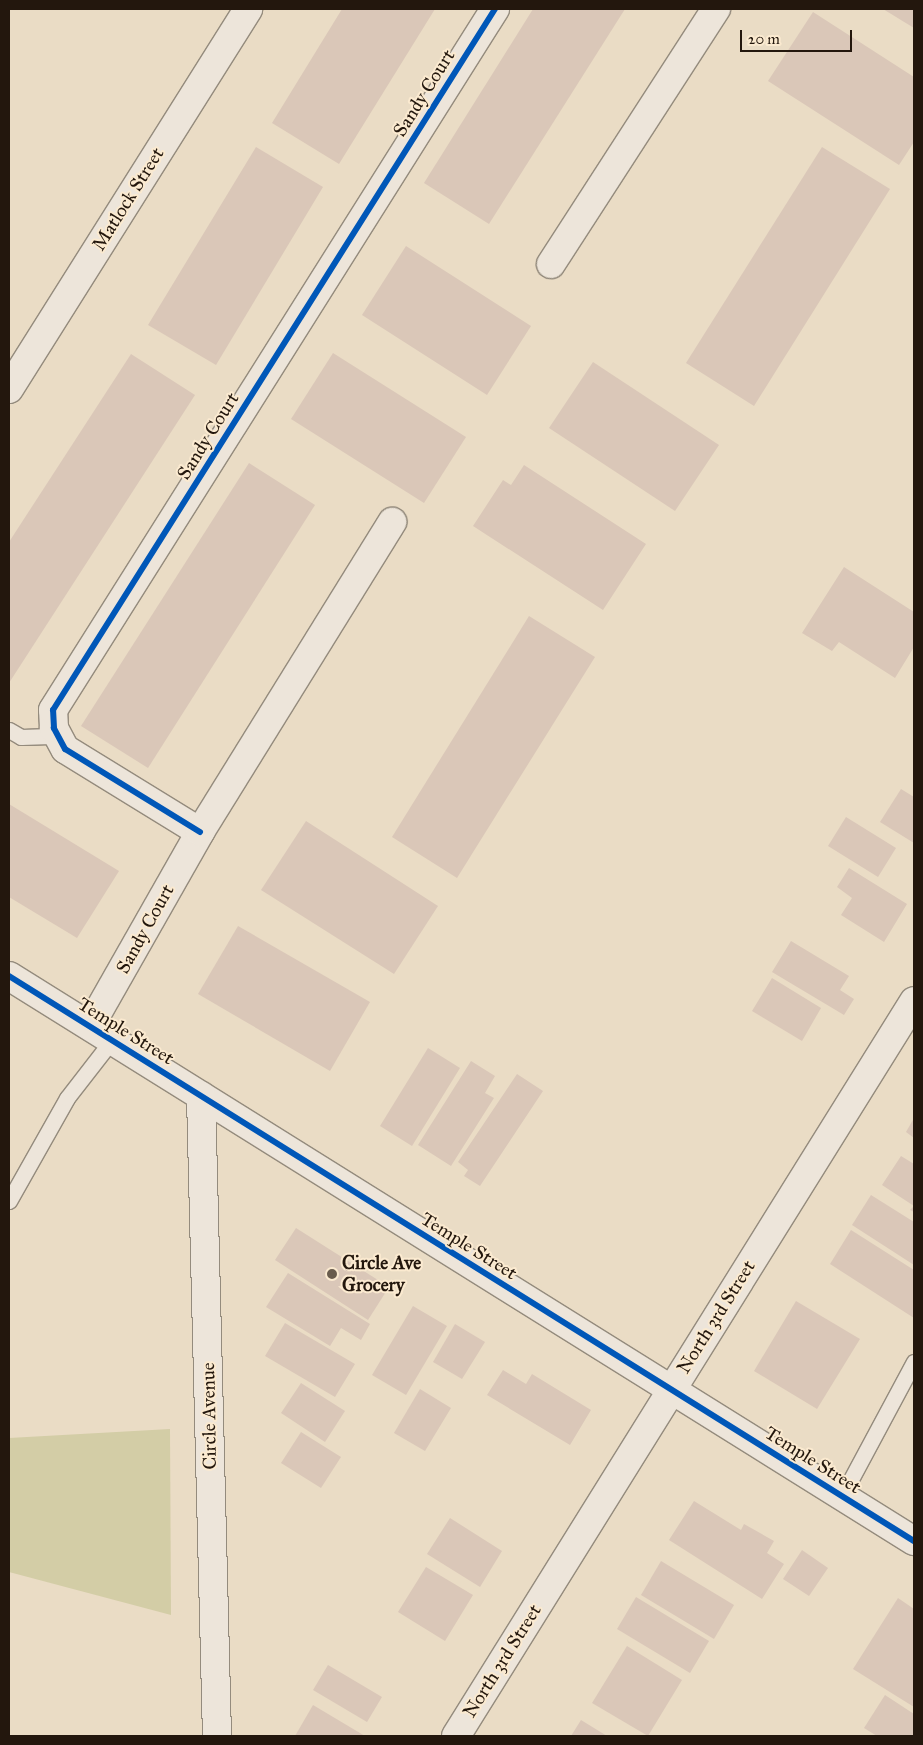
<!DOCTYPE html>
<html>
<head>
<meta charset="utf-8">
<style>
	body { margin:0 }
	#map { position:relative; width:923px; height:1745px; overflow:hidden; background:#eadcc5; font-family:"IM FELL Great Primer",serif }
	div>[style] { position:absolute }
	.green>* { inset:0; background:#d3cda6 }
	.building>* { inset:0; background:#dac7b8 }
	.roads { filter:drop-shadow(1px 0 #948b7d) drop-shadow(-1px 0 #948b7d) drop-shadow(0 1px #948b7d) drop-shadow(0 -1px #948b7d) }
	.service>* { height:15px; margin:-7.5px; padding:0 7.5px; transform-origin:7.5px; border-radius:7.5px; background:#ede5da }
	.minor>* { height:28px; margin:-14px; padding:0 14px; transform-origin:14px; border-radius:14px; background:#ede5da }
	.cycleway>* { height:6px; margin:-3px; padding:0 3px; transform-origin:3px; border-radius:3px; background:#0057b8 }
	.dots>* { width:14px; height:14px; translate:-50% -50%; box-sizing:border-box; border:2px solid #fbead0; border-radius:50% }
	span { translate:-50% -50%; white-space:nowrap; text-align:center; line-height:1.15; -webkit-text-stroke:4px #fbead0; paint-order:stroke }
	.street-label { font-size:19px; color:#23170d }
	.poi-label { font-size:19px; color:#23170d; font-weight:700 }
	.left { translate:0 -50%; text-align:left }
	.frame { position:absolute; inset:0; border:10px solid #23170d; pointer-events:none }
	.scale { position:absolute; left:740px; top:30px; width:112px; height:22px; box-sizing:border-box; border:2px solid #23170d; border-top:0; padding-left:6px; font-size:15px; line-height:18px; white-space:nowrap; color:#23170d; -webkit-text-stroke:4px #fbead0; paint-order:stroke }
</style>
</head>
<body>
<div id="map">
	<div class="green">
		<div style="clip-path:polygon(170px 1429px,171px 1615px,9px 1572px,9px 1438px)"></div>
	</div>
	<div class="building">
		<div style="clip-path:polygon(342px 9px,435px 9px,339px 164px,272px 123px)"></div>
		<div style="clip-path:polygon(533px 9px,625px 9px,489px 224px,424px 183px)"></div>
		<div style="clip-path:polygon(883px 9px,914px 9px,914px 28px)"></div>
		<div style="clip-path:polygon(813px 12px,914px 77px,914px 142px,899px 165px,768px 81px)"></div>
		<div style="clip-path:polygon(256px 147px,323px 187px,216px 365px,148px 325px)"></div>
		<div style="clip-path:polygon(822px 147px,890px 189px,754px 406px,686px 363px)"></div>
		<div style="clip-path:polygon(406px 246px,531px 326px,487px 395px,362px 315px)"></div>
		<div style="clip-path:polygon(333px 353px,466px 437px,424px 503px,291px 419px)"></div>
		<div style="clip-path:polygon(131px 354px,195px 395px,9px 683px,9px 542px)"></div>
		<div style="clip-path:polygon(593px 362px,719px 445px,675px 511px,549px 428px)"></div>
		<div style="clip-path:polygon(249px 463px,315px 505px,148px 768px,81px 726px)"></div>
		<div style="clip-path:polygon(524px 465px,646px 544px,603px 610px,473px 526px,503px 480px,511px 485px)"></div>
		<div style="clip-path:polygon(844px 567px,914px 612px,914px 647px,895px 678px,839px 642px,832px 651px,802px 633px)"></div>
		<div style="clip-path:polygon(529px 616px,595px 657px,457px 878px,392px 837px)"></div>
		<div style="clip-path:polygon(901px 789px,914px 797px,914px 843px,880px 822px)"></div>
		<div style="clip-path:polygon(9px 804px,119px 871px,77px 938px,9px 897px)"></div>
		<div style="clip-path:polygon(846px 817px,896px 848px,878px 877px,828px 846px)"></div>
		<div style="clip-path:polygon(306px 821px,438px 906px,394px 974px,261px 890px)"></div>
		<div style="clip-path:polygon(849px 868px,907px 904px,884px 942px,841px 915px,852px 898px,837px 887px)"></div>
		<div style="clip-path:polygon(238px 926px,370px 1002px,330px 1071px,198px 994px)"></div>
		<div style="clip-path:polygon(791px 941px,849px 976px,840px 990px,854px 999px,844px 1015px,772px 972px)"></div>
		<div style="clip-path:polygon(772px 978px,821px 1008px,802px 1041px,752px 1011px)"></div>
		<div style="clip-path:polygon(428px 1048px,460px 1068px,412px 1146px,380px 1126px)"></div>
		<div style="clip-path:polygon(471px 1061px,495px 1076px,485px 1093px,494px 1098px,451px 1166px,418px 1145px)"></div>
		<div style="clip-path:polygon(517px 1074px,543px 1091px,480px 1186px,464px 1176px,468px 1170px,458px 1162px)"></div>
		<div style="clip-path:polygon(914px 1118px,914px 1138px,906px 1132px)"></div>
		<div style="clip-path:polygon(901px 1156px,914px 1164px,914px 1212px,910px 1210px,914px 1206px,882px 1185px)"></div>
		<div style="clip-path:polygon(871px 1195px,914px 1222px,914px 1265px,852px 1225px)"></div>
		<div style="clip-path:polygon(296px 1228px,389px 1287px,368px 1320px,275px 1260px)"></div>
		<div style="clip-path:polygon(851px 1230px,914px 1270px,914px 1318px,830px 1264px)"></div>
		<div style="clip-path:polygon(288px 1273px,370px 1324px,361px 1340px,341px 1328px,330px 1346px,266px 1307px)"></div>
		<div style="clip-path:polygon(796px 1301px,860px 1339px,817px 1409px,754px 1371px)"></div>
		<div style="clip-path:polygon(413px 1306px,447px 1326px,406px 1395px,372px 1375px)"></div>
		<div style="clip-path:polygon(285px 1323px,355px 1364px,335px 1397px,265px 1356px)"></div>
		<div style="clip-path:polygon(455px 1324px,485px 1342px,462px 1379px,433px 1362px)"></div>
		<div style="clip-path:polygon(503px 1370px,526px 1384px,532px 1374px,591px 1410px,570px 1445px,487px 1395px)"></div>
		<div style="clip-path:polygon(301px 1383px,345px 1411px,325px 1442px,281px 1413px)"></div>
		<div style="clip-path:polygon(420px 1389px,451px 1408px,425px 1451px,394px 1433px)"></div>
		<div style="clip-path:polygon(301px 1432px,341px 1457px,321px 1488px,281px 1463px)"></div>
		<div style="clip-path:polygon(694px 1501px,741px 1530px,744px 1524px,774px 1541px,767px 1553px,784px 1564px,762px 1599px,669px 1540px)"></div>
		<div style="clip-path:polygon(450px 1518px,502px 1551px,480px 1587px,427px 1554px)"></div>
		<div style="clip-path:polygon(802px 1550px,828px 1568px,809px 1596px,783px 1579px)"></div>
		<div style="clip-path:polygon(661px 1561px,734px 1605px,714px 1639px,641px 1595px)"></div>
		<div style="clip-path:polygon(426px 1567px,473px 1595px,445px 1641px,398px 1612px)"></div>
		<div style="clip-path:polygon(636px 1597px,709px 1641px,690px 1673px,617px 1629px)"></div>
		<div style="clip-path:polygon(898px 1598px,914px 1609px,914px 1707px,853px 1669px)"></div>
		<div style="clip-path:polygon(627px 1646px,682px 1680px,648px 1736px,592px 1703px)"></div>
		<div style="clip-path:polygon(328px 1665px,382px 1697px,367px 1722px,313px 1690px)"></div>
		<div style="clip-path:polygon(885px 1695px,914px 1714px,914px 1736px,877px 1736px,864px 1728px)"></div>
		<div style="clip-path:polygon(313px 1705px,365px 1736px,295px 1736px)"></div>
		<div style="clip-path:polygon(581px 1720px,607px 1736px,571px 1736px)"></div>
	</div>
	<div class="roads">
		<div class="service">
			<div style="left:9px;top:730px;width:14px;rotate:30deg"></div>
			<div style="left:21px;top:737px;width:37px;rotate:-2deg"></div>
			<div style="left:9px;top:1201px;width:118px;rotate:-60.6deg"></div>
			<div style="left:67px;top:1098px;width:73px;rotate:-52.2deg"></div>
			<div style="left:842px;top:1496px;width:152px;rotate:-61.8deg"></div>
		</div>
		<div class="minor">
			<div style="left:551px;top:264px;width:304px;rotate:-57.1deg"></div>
			<div style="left:9px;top:389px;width:449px;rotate:-57.8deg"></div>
			<div style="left:200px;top:832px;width:158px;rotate:-148.4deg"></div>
			<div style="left:65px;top:749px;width:24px;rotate:-118deg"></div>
			<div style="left:54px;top:728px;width:18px;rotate:-93deg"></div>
			<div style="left:53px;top:710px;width:829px;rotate:-57.77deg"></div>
			<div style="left:9px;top:976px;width:1067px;rotate:31.98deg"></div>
			<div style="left:90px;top:1026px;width:223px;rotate:-60.4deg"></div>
			<div style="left:200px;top:832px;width:365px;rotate:-58.2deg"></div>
			<div style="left:201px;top:1096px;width:640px;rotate:88.57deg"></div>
			<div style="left:456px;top:1736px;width:866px;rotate:-58.07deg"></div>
		</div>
	</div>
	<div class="cycleway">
		<div style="left:200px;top:832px;width:158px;rotate:-148.4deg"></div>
		<div style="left:65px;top:749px;width:24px;rotate:-118deg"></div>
		<div style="left:54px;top:728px;width:18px;rotate:-93deg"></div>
		<div style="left:53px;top:710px;width:829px;rotate:-57.77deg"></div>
		<div style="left:9px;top:976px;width:1067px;rotate:31.98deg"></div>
	</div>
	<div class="dots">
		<div style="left:332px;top:1274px;background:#695c4d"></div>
	</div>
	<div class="street-label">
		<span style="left:424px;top:93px;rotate:-58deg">Sandy Court</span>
		<span style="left:128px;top:199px;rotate:-58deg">Matlock Street</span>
		<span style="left:208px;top:436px;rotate:-58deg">Sandy Court</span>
		<span style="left:145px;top:929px;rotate:-61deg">Sandy Court</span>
		<span style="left:126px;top:1031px;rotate:32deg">Temple Street</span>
		<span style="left:469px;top:1246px;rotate:32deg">Temple Street</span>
		<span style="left:716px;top:1317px;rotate:-58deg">North 3rd Street</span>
		<span style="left:209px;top:1416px;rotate:-91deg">Circle Avenue</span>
		<span style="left:813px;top:1460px;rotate:32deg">Temple Street</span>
		<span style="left:502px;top:1661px;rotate:-58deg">North 3rd Street</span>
	</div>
	<div class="poi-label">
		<span class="left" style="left:342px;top:1274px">Circle Ave<br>Grocery</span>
	</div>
	<div class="frame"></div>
	<div class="scale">20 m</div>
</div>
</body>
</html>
